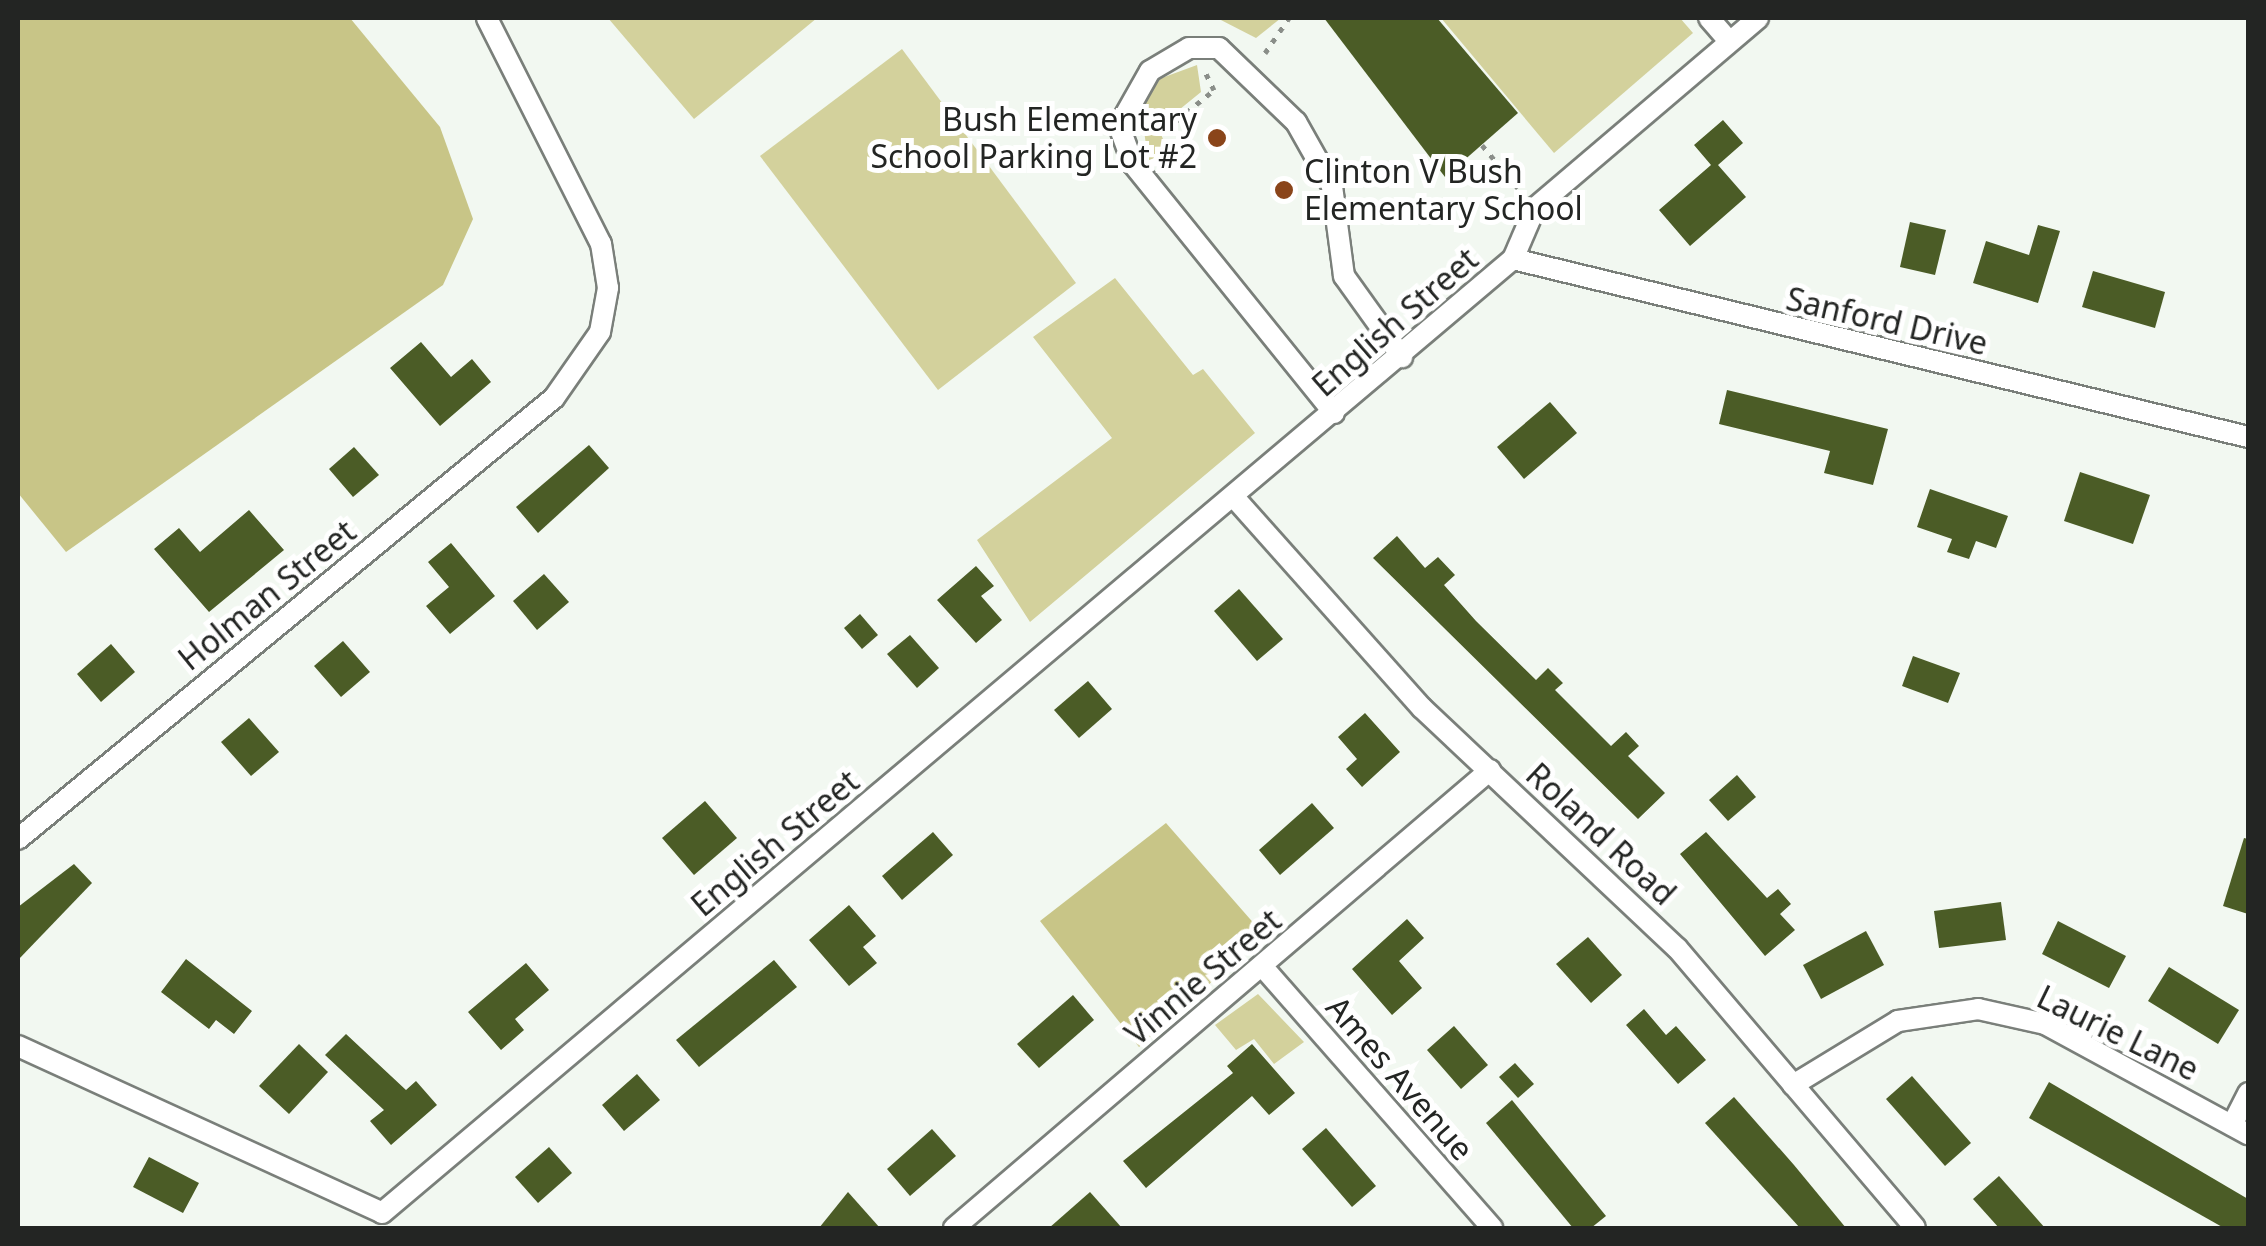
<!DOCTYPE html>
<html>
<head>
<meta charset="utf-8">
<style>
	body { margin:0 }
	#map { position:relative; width:2266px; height:1246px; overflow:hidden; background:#f2f8f1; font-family:"Noto Sans",sans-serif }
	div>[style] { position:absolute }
	.green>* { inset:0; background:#d3d19c }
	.forest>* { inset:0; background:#c8c587 }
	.building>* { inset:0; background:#4b5c26 }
	.path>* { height:5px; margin-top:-2.5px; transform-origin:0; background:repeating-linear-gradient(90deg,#8a8e89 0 5px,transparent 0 13px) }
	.roads { filter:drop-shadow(2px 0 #7a7f7a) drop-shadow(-2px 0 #7a7f7a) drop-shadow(0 2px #7a7f7a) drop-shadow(0 -2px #7a7f7a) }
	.street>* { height:20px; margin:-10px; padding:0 10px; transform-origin:10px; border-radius:10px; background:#fff }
	.dots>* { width:28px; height:28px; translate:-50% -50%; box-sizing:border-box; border:5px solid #fff; border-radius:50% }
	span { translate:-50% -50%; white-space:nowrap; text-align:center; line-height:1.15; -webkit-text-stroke:10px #fff; paint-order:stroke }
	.poi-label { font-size:32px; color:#232523 }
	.right { translate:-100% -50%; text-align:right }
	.left { translate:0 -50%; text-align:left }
	.street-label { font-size:32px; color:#232523 }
	.frame { position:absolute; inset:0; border:20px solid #232523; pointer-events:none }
</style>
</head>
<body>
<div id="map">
	<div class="green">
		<div style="clip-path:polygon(608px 18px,817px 18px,694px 119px)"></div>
		<div style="clip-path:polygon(1217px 18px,1281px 18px,1256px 38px)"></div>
		<div style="clip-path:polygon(1441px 18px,1680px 18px,1693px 33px,1554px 153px)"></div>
		<div style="clip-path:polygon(902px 49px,1076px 283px,938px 390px,760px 156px)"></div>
		<div style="clip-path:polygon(1197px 65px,1201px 92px,1158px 127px,1168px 151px,1148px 161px,1141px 107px,1159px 79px)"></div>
		<div style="clip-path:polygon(1115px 278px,1193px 375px,1203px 369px,1255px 433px,1030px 622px,977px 540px,1112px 438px,1033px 337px)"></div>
		<div style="clip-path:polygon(1258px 994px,1304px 1042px,1274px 1064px,1254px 1039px,1236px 1050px,1215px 1025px)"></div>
	</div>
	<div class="forest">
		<div style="clip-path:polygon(18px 18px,350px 18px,440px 127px,473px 219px,443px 285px,66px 552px,18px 493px)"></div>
		<div style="clip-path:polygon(1166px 823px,1264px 935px,1139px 1047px,1040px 921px)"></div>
	</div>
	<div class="building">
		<div style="clip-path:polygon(1324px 18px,1437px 18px,1518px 113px,1445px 177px)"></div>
		<div style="clip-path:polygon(1723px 120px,1743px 143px,1718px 165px,1746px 197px,1690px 246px,1659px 210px,1711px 165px,1694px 145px)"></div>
		<div style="clip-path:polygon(1910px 222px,1946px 230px,1935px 275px,1900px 267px)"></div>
		<div style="clip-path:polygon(2038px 225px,2060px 231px,2038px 303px,1973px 283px,1986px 241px,2029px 255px)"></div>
		<div style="clip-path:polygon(2093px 271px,2165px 292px,2155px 328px,2082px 307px)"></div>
		<div style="clip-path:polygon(421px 342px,451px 377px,472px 359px,491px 382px,440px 426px,390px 368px)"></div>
		<div style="clip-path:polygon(1727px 390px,1888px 429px,1873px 485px,1824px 473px,1830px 451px,1719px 424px)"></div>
		<div style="clip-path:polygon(1550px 402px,1577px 433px,1524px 479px,1497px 447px)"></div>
		<div style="clip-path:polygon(589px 445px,609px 468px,538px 533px,516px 507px)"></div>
		<div style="clip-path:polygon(354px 447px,379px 475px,353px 497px,329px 469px)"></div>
		<div style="clip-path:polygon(2080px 472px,2150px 495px,2133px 544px,2064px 521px)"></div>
		<div style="clip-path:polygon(1930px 489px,2008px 516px,1996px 548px,1976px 541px,1969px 559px,1947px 552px,1952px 539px,1917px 527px)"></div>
		<div style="clip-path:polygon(249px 510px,284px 550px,209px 612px,154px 549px,179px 528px,200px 552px)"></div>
		<div style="clip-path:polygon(1397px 536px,1425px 568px,1438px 557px,1455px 575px,1444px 585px,1476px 621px,1536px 680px,1548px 668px,1563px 683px,1555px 690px,1611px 746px,1626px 732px,1639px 746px,1628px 756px,1665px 793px,1638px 819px,1373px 558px)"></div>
		<div style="clip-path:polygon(451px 543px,495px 596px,450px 634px,426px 606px,449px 587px,428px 562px)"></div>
		<div style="clip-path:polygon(976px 566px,994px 586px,981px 596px,1002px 620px,976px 643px,937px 600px)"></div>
		<div style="clip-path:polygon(544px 574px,569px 602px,537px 630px,513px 601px)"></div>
		<div style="clip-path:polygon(1239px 589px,1283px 639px,1257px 661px,1214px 611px)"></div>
		<div style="clip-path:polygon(860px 614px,878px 635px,862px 649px,844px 628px)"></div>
		<div style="clip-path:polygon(910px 635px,939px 668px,917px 688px,887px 654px)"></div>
		<div style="clip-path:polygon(343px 641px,370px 672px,341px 697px,314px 666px)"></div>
		<div style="clip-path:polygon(111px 644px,135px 672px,101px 702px,77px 674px)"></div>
		<div style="clip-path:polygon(1913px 656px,1960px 673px,1948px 703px,1902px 686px)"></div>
		<div style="clip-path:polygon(1088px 681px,1112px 709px,1079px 738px,1054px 710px)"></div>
		<div style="clip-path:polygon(1365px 713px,1400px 752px,1362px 787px,1346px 769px,1357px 759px,1338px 737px)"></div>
		<div style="clip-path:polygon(249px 718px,279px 752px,251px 776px,221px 742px)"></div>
		<div style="clip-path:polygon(1737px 775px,1756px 797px,1728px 821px,1709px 800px)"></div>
		<div style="clip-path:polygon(705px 801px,737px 838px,694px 875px,662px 838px)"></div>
		<div style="clip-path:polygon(1312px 803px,1334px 828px,1280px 875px,1259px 850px)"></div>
		<div style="clip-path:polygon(933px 832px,953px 855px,902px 900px,882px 876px)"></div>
		<div style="clip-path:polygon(1706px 832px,1767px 898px,1778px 889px,1791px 904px,1780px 914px,1795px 930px,1765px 956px,1680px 854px)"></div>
		<div style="clip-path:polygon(2244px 838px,2248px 839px,2248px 914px,2223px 906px)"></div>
		<div style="clip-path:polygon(74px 864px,92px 883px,18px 960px,18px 907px)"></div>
		<div style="clip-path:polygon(2001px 902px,2006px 940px,1939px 948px,1934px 911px)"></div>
		<div style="clip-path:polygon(849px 905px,876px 936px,863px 947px,877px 963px,849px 986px,809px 940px)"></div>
		<div style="clip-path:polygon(1407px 919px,1424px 938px,1399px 961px,1422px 988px,1392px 1015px,1352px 969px)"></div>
		<div style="clip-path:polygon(2058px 921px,2126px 956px,2109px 988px,2042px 954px)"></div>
		<div style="clip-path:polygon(1866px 931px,1884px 965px,1821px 999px,1803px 965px)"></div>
		<div style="clip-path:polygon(1588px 937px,1622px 975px,1591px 1003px,1556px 964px)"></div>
		<div style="clip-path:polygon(186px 959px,252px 1011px,234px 1034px,216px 1020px,209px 1029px,161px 992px)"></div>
		<div style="clip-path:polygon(774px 960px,797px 987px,699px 1067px,676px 1040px)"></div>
		<div style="clip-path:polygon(526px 963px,549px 990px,515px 1019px,524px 1030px,501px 1050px,468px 1012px)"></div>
		<div style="clip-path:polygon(2169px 967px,2239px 1010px,2218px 1044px,2148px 1001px)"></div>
		<div style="clip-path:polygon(1073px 995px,1094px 1020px,1039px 1068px,1017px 1044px)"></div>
		<div style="clip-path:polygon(1644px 1009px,1666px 1035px,1676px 1026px,1706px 1060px,1678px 1084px,1626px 1025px)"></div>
		<div style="clip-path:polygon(1454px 1026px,1488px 1065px,1461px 1089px,1427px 1050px)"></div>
		<div style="clip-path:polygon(346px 1034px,406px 1090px,416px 1081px,437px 1105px,391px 1145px,370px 1121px,384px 1110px,325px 1055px)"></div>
		<div style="clip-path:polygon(299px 1044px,328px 1072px,289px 1114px,259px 1086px)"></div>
		<div style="clip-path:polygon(1252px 1044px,1295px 1093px,1269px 1115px,1252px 1096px,1146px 1188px,1123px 1161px,1233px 1073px,1227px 1066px)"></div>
		<div style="clip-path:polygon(1515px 1063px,1534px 1084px,1518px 1098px,1499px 1077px)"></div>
		<div style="clip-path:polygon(637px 1074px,660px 1100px,624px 1131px,602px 1105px)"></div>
		<div style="clip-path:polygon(1912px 1076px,1971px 1143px,1945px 1166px,1886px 1099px)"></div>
		<div style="clip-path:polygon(2049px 1082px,2248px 1199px,2248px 1228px,2224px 1228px,2029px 1118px)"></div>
		<div style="clip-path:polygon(1734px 1097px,1794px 1165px,1846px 1228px,1800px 1228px,1705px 1123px)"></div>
		<div style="clip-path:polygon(1512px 1100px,1606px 1216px,1591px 1228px,1573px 1228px,1486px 1123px)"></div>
		<div style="clip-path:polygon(1326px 1128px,1376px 1186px,1352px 1207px,1302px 1149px)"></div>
		<div style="clip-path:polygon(932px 1129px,956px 1156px,910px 1196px,887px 1169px)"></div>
		<div style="clip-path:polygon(549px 1147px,572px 1173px,538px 1203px,515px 1177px)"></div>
		<div style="clip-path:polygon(149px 1157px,199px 1183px,183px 1213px,133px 1187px)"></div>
		<div style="clip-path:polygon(1999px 1176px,2045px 1228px,1999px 1228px,1973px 1199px)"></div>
		<div style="clip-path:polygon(848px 1192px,880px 1228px,819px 1228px)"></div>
		<div style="clip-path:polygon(1090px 1192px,1122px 1228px,1049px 1228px)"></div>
	</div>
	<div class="path">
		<div style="left:1265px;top:53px;width:42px;rotate:-55.6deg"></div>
		<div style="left:1166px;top:129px;width:62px;rotate:-39.1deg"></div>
		<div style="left:1214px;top:90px;width:25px;rotate:-116deg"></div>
		<div style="left:1482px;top:145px;width:56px;rotate:50.1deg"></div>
	</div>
	<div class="roads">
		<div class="street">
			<div style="left:1709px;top:18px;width:30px;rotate:49deg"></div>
			<div style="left:1513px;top:259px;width:756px;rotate:13.61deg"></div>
			<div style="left:1513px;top:259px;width:56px;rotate:-66.7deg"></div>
			<div style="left:1535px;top:208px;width:293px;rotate:-40.4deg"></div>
			<div style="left:1334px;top:413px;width:320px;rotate:-128.9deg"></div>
			<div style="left:1133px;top:164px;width:40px;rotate:-110.2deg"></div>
			<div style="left:1119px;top:126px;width:63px;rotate:-60.6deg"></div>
			<div style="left:1150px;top:71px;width:45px;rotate:-30.5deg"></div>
			<div style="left:1189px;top:48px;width:30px"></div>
			<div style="left:1219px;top:48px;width:107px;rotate:43.9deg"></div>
			<div style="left:1296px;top:122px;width:73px;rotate:60.6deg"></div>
			<div style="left:1332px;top:186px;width:91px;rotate:82.4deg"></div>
			<div style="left:1344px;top:276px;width:100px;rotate:54.4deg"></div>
			<div style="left:1233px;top:496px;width:284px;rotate:48.3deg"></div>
			<div style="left:1422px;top:708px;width:350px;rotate:43.3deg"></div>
			<div style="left:1677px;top:948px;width:367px;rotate:49.6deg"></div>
			<div style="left:18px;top:839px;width:694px;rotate:-39.45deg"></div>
			<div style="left:554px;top:398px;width:80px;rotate:-55.1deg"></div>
			<div style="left:600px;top:332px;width:45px;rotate:-79.7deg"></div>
			<div style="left:608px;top:288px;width:45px;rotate:-99deg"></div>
			<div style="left:601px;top:244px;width:253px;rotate:-116.8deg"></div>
			<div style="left:1262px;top:966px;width:349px;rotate:48.7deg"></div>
			<div style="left:18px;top:1046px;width:400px;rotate:24.6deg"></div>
			<div style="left:382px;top:1213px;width:1480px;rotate:-40.15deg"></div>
			<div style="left:1793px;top:1085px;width:123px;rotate:-31.4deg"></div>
			<div style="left:1898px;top:1021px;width:81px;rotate:-8.5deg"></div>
			<div style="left:1978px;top:1009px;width:69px;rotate:12.6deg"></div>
			<div style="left:2045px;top:1024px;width:231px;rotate:28.5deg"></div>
			<div style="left:2232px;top:1125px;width:36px;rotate:-63deg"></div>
			<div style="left:954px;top:1228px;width:705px;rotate:-40.51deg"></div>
		</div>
	</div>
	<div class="dots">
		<div style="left:1217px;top:138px;background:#8a451a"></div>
		<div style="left:1284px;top:190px;background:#8a451a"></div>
	</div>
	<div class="poi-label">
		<span class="right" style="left:1197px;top:138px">Bush Elementary<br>School Parking Lot #2</span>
		<span class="left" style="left:1304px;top:190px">Clinton V Bush<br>Elementary School</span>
	</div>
	<div class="street-label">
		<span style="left:1887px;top:321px;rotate:13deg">Sanford Drive</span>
		<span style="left:1395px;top:322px;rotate:-41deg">English Street</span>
		<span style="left:267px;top:595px;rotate:-39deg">Holman Street</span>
		<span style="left:1601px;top:834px;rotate:43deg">Roland Road</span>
		<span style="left:775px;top:843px;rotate:-40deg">English Street</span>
		<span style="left:1203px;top:977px;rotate:-40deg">Vinnie Street</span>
		<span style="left:2118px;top:1033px;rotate:26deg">Laurie Lane</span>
		<span style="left:1400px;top:1078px;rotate:49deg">Ames Avenue</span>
	</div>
	<div class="frame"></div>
</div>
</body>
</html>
